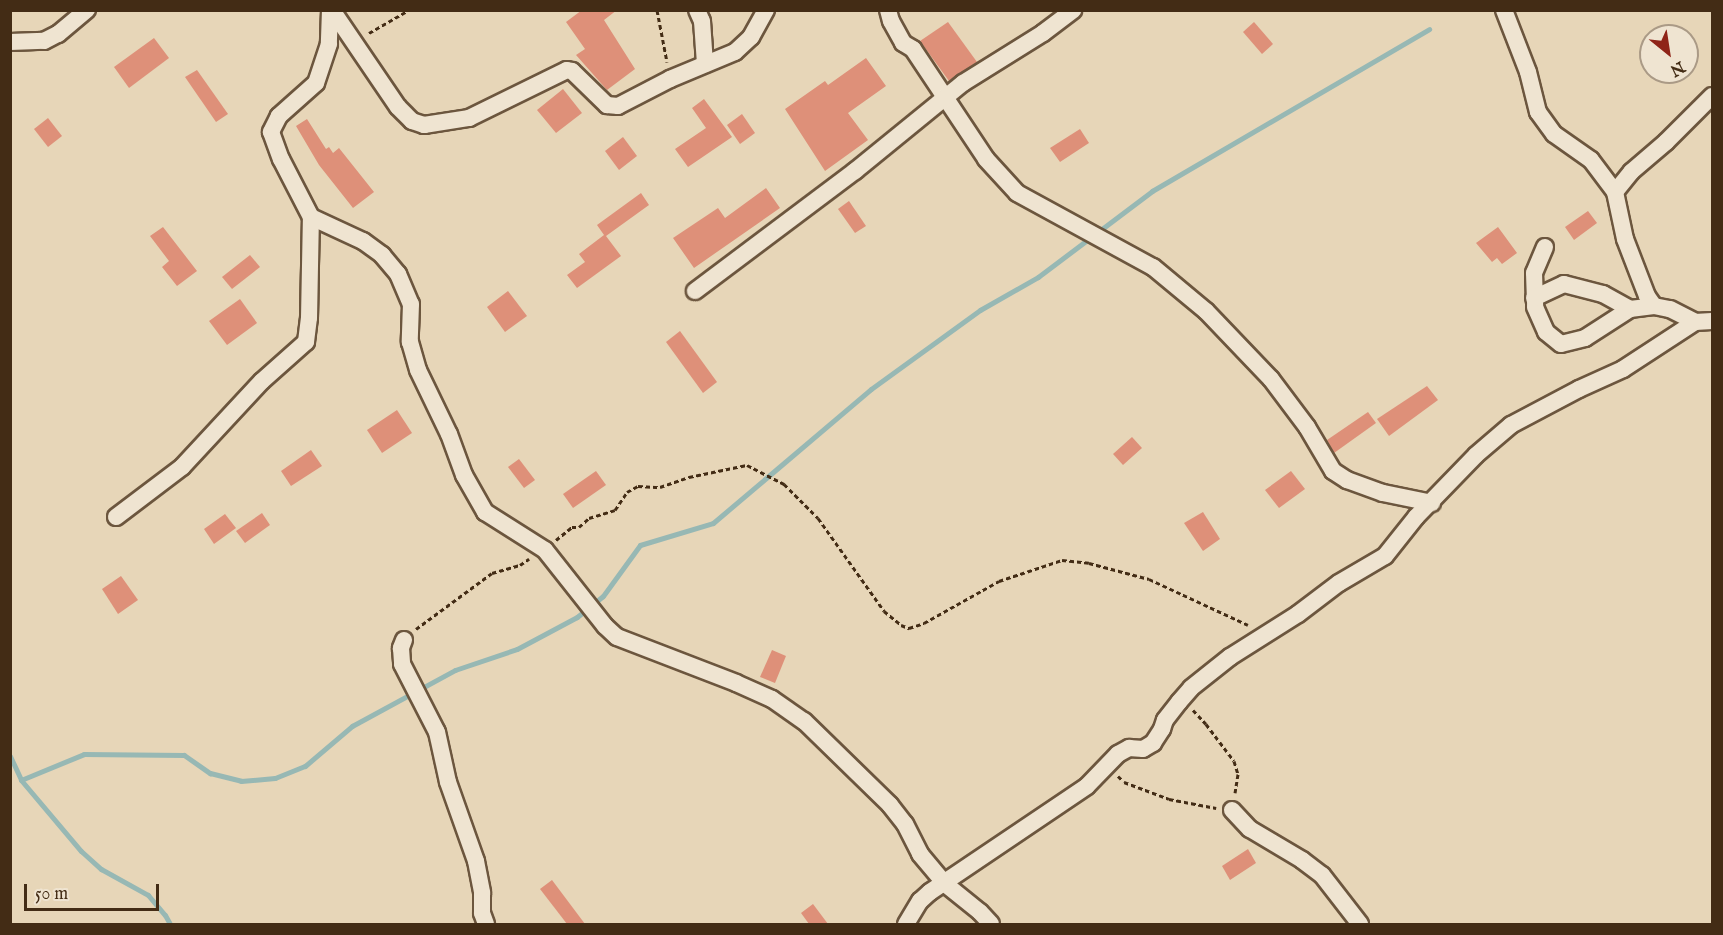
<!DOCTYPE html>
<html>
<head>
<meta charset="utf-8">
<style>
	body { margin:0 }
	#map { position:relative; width:1723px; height:935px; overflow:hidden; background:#e7d6b8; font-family:"IM FELL English",serif }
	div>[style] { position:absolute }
	.stream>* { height:5px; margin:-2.5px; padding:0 2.5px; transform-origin:2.5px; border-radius:2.5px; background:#97b8b4 }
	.building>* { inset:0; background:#de9079 }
	.path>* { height:3px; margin-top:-1.5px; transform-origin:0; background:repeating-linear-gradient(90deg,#432c15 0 4.5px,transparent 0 7.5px) }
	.roads { filter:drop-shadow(2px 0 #6c563e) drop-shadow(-2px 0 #6c563e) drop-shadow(0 2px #6c563e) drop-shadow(0 -2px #6c563e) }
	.minor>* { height:16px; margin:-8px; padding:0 8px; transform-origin:8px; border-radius:8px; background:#efe4d1 }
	span { translate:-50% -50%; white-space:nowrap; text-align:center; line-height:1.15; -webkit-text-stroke:4.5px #efe4d1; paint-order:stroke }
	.frame { position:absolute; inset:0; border:12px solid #432c15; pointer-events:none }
	.north { position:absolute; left:1639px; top:24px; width:60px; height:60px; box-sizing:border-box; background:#efe4d1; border:2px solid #aa9a86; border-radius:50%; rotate:150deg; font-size:16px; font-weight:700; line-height:24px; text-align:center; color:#432c15 }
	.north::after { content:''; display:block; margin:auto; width:21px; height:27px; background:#8f2418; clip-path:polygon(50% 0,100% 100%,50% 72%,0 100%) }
	.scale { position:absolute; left:24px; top:884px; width:135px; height:27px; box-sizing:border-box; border:3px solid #432c15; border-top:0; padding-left:8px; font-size:18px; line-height:21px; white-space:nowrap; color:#432c15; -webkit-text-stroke:4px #efe4d1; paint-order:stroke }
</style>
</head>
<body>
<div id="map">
	<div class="stream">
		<div style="left:10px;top:756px;width:26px;rotate:65deg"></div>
		<div style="left:21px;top:780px;width:93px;rotate:49.8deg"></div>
		<div style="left:81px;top:851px;width:27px;rotate:42deg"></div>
		<div style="left:101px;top:869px;width:54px;rotate:29deg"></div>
		<div style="left:148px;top:895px;width:26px;rotate:50deg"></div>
		<div style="left:165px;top:915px;width:10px;rotate:61deg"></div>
		<div style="left:21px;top:780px;width:68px;rotate:-22.4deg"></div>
		<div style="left:84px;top:754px;width:100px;rotate:0.6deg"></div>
		<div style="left:184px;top:755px;width:32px;rotate:35deg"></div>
		<div style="left:210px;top:773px;width:32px;rotate:14deg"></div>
		<div style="left:241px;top:781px;width:34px;rotate:-5deg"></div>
		<div style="left:275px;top:778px;width:32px;rotate:-22deg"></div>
		<div style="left:305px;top:766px;width:62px;rotate:-40.4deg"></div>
		<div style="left:352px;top:726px;width:117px;rotate:-28.5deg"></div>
		<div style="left:455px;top:670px;width:65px;rotate:-18.7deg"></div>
		<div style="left:517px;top:649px;width:68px;rotate:-28.1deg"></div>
		<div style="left:577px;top:617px;width:33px;rotate:-39deg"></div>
		<div style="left:603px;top:596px;width:63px;rotate:-54deg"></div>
		<div style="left:640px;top:545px;width:76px;rotate:-16.8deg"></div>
		<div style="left:713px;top:523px;width:207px;rotate:-40.3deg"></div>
		<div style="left:871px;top:389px;width:135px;rotate:-35.9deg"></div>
		<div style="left:980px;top:310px;width:67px;rotate:-29.6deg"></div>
		<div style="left:1038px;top:277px;width:143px;rotate:-37deg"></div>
		<div style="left:1152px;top:191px;width:321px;rotate:-30.3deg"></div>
	</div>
	<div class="building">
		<div style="clip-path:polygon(582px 10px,617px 10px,604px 20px,635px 69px,607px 90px,576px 55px,585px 49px,566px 22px)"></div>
		<div style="clip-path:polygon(948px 22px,977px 62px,949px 81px,920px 41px)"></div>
		<div style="clip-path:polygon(1254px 22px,1273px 44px,1262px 54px,1243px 32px)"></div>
		<div style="clip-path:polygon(154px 38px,169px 58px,129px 88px,114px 67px)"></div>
		<div style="clip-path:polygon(866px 58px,886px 86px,848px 113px,868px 140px,825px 171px,785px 109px,825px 81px,828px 85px)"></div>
		<div style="clip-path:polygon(197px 70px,228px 114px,216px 122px,185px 77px)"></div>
		<div style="clip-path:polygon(563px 89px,582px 113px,556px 133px,537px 110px)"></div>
		<div style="clip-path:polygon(704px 99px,732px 137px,688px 167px,675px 149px,706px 128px,692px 108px)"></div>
		<div style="clip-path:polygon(742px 114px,755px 133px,740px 144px,727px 125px)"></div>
		<div style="clip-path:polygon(48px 118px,62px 136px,48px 147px,34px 129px)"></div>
		<div style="clip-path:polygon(307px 119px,326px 149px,329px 147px,333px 153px,339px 148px,374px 192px,353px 208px,319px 165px,296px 126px)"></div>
		<div style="clip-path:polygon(1080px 129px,1089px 143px,1060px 162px,1050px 148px)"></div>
		<div style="clip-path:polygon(623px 137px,637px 156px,619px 170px,605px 151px)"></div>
		<div style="clip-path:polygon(766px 188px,780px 208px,694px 268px,673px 238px,718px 208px,725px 218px)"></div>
		<div style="clip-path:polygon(641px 193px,649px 205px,606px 236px,621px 256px,577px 288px,567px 275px,585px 262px,579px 254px,604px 235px,597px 225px)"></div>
		<div style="clip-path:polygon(849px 201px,866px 226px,855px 233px,838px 209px)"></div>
		<div style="clip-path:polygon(1588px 211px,1597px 223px,1574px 240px,1565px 227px)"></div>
		<div style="clip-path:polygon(163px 227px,197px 271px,177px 286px,162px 267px,169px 261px,150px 236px)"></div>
		<div style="clip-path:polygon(1498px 227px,1517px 253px,1502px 264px,1497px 258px,1492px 262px,1476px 243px)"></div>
		<div style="clip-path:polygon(250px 255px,260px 267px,232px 289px,222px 277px)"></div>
		<div style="clip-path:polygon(508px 291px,527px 316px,505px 332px,487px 307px)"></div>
		<div style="clip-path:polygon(240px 299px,257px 323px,227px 345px,209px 321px)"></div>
		<div style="clip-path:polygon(680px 331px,717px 382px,703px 393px,666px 342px)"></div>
		<div style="clip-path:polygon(1427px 386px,1438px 400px,1389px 436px,1377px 419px)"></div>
		<div style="clip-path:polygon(397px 410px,412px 433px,382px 453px,367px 430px)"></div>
		<div style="clip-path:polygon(1368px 412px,1376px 423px,1334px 453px,1327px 440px)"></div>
		<div style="clip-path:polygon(1132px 437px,1142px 448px,1123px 465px,1113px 454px)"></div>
		<div style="clip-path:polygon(311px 450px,322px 466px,291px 486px,281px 471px)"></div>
		<div style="clip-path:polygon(519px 459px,535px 480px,524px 488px,508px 467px)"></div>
		<div style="clip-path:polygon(596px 471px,606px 485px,573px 508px,563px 494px)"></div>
		<div style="clip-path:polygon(1291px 471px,1305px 489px,1279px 508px,1265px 490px)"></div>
		<div style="clip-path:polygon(1203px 512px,1220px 539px,1203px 551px,1184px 523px)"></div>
		<div style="clip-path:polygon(262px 513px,270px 525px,245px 543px,236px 531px)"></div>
		<div style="clip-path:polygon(225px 514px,236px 528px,214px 544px,204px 529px)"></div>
		<div style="clip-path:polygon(121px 576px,138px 600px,118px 614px,102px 589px)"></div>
		<div style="clip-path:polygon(772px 650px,786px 656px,775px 683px,760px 677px)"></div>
		<div style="clip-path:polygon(1248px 849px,1256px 863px,1230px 880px,1222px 866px)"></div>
		<div style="clip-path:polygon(552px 880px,585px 924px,567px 924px,540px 889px)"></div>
		<div style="clip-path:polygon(813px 904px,828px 924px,809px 924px,801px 913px)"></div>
	</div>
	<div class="path">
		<div style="left:657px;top:10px;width:53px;rotate:79.1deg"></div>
		<div style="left:369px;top:33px;width:46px;rotate:-29.9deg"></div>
		<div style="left:556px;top:540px;width:21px;rotate:-39deg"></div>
		<div style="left:572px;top:527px;width:7px"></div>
		<div style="left:579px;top:527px;width:13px;rotate:-42deg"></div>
		<div style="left:589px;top:518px;width:27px;rotate:-17deg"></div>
		<div style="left:615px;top:510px;width:22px;rotate:-56deg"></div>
		<div style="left:627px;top:492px;width:13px;rotate:-29deg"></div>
		<div style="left:638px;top:486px;width:22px;rotate:3deg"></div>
		<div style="left:660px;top:487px;width:31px;rotate:-19deg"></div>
		<div style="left:689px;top:477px;width:59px;rotate:-11.7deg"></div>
		<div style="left:747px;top:465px;width:42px;rotate:27.2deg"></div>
		<div style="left:784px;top:484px;width:48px;rotate:45deg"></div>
		<div style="left:818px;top:518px;width:114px;rotate:54.6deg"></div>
		<div style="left:884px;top:611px;width:22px;rotate:39deg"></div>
		<div style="left:901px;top:625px;width:9px;rotate:21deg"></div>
		<div style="left:909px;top:628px;width:16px;rotate:-18deg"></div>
		<div style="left:924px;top:623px;width:86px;rotate:-29.2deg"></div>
		<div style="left:999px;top:581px;width:66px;rotate:-18.4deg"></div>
		<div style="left:1062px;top:560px;width:27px;rotate:6deg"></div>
		<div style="left:1089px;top:563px;width:62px;rotate:14.9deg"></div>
		<div style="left:1149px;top:579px;width:109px;rotate:24.9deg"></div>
		<div style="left:416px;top:629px;width:94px;rotate:-36.4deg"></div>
		<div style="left:492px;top:573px;width:29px;rotate:-16deg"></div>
		<div style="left:520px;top:565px;width:11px;rotate:-34deg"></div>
		<div style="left:1193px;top:710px;width:19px;rotate:47deg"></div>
		<div style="left:1206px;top:724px;width:46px;rotate:52.9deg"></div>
		<div style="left:1234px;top:761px;width:14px;rotate:73deg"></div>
		<div style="left:1238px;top:774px;width:19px;rotate:99deg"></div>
		<div style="left:1118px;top:776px;width:8px;rotate:45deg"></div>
		<div style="left:1124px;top:782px;width:48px;rotate:20.7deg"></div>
		<div style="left:1169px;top:799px;width:48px;rotate:10.8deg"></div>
	</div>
	<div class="roads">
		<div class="minor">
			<div style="left:330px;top:10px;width:34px;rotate:92deg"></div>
			<div style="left:329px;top:44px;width:41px;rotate:108.4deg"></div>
			<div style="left:316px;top:83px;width:50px;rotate:138.3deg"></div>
			<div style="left:279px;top:116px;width:18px;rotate:117deg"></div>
			<div style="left:271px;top:132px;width:29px;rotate:70deg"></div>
			<div style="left:281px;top:159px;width:65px;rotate:62.7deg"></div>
			<div style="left:311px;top:217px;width:57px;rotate:24.8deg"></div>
			<div style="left:363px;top:241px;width:24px;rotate:36deg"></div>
			<div style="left:382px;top:255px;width:25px;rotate:50deg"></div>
			<div style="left:398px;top:274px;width:33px;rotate:67deg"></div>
			<div style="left:411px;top:304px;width:38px;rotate:92deg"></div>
			<div style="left:410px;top:342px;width:29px;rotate:74deg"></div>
			<div style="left:418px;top:370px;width:71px;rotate:64.2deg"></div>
			<div style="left:449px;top:434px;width:44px;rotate:69.9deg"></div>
			<div style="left:464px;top:475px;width:43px;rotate:60.4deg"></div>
			<div style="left:485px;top:512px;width:71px;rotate:32.3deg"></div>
			<div style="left:545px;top:550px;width:97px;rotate:51.7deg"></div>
			<div style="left:605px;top:626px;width:16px;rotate:43deg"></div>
			<div style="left:617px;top:637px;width:128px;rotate:21.1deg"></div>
			<div style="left:736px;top:683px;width:39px;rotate:24deg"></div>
			<div style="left:772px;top:699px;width:39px;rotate:35deg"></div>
			<div style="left:804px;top:721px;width:120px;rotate:44.3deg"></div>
			<div style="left:890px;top:805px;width:24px;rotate:52deg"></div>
			<div style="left:905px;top:824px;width:34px;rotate:63deg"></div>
			<div style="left:920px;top:854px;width:38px;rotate:50deg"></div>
			<div style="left:944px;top:883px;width:46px;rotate:38.9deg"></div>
			<div style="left:980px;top:912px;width:16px;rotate:47deg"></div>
			<div style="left:332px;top:10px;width:117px;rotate:55.8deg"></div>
			<div style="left:398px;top:107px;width:20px;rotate:45deg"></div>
			<div style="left:412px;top:121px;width:13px;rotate:18deg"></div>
			<div style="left:424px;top:125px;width:46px;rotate:-8.8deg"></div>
			<div style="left:469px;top:118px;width:109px;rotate:-26.1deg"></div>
			<div style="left:567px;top:70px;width:5px;rotate:11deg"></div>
			<div style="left:572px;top:71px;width:49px;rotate:44.2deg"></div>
			<div style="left:607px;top:105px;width:11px;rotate:5deg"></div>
			<div style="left:618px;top:106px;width:59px;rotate:-27.4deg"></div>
			<div style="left:670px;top:79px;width:70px;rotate:-22.6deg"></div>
			<div style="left:735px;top:52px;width:22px;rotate:-43deg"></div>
			<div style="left:751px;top:37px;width:31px;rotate:-61deg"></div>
			<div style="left:697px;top:10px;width:12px;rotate:66deg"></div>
			<div style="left:702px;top:21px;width:43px;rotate:86deg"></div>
			<div style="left:888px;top:10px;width:11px;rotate:75deg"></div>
			<div style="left:891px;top:21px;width:25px;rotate:61deg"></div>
			<div style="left:903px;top:43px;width:12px;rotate:31deg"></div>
			<div style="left:913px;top:49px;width:132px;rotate:56.4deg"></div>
			<div style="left:986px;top:159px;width:46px;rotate:47.6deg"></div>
			<div style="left:1017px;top:193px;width:155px;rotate:28.6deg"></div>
			<div style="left:1153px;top:267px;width:69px;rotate:39.7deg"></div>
			<div style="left:1206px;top:311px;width:94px;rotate:46.3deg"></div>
			<div style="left:1271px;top:379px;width:60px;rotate:53.1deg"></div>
			<div style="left:1307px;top:427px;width:51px;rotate:59.4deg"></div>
			<div style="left:1333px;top:471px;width:17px;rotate:33deg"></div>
			<div style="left:1347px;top:480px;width:38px;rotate:20deg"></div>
			<div style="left:1383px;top:493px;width:50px;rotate:11.5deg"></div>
			<div style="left:1504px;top:10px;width:66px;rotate:68.8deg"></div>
			<div style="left:1528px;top:72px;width:41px;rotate:76deg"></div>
			<div style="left:1538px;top:112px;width:27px;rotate:54deg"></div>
			<div style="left:1554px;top:134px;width:45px;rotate:35.1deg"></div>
			<div style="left:1591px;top:160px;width:40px;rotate:53deg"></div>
			<div style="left:1615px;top:192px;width:48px;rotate:78deg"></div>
			<div style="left:1625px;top:239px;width:61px;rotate:68.9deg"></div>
			<div style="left:1647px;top:296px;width:12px;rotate:55deg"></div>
			<div style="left:10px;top:42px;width:34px;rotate:-2deg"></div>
			<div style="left:44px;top:41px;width:16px;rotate:-27deg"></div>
			<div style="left:58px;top:34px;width:38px;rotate:-40deg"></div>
			<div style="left:1615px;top:192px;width:26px;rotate:-51deg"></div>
			<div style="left:1631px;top:172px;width:46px;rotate:-40.6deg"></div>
			<div style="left:1666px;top:142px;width:65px;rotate:-45deg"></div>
			<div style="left:1545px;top:247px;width:28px;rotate:113deg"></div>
			<div style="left:1534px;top:273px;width:34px;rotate:88deg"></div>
			<div style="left:1535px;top:307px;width:27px;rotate:66deg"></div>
			<div style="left:1546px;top:332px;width:19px;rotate:39deg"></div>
			<div style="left:1561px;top:344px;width:25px;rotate:-14deg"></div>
			<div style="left:1585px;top:338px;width:54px;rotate:-32.8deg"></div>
			<div style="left:695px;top:291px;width:200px;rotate:-36.9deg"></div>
			<div style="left:855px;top:171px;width:139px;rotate:-39.2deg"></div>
			<div style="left:963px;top:83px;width:94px;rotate:-32deg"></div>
			<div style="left:1043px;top:33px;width:38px;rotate:-37deg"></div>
			<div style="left:1534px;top:298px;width:33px;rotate:-25deg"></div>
			<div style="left:1564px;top:284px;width:40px;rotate:14.4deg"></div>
			<div style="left:1603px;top:294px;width:31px;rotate:29deg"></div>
			<div style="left:1630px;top:309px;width:24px;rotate:-7deg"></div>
			<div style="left:1654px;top:306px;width:16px;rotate:11deg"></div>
			<div style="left:1670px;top:309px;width:28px;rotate:27deg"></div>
			<div style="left:116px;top:517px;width:83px;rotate:-37.1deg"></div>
			<div style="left:182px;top:467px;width:117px;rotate:-47.1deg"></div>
			<div style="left:262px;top:381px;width:59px;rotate:-41.6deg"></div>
			<div style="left:306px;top:342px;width:24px;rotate:-83deg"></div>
			<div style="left:309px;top:318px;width:101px;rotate:-88.9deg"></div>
			<div style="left:404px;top:640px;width:9px;rotate:111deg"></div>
			<div style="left:401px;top:648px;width:16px;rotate:86deg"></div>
			<div style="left:402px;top:664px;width:76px;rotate:62.8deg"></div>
			<div style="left:437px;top:732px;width:51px;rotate:77.6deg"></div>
			<div style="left:448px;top:782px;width:84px;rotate:70.5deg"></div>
			<div style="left:476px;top:861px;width:33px;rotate:79deg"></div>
			<div style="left:482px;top:893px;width:20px;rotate:90deg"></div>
			<div style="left:482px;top:913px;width:12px;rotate:70deg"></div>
			<div style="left:1232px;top:810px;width:26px;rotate:47deg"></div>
			<div style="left:1250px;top:829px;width:61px;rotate:30.8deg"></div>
			<div style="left:1302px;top:860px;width:25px;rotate:37deg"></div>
			<div style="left:1322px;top:875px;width:62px;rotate:52.2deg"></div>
			<div style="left:906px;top:924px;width:27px;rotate:-59deg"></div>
			<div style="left:920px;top:901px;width:13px;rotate:-42deg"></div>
			<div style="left:930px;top:892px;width:189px;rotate:-34deg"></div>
			<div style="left:1087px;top:786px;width:45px;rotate:-45.9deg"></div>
			<div style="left:1118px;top:754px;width:13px;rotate:-29deg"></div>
			<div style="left:1129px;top:748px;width:14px;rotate:4deg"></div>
			<div style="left:1143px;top:749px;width:12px;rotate:-31deg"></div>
			<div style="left:1153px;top:743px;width:17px;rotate:-57deg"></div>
			<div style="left:1162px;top:729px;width:9px;rotate:-72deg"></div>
			<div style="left:1165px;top:720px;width:23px;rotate:-52deg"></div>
			<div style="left:1179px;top:702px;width:18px;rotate:-49deg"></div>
			<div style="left:1191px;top:688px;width:50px;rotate:-38.5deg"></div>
			<div style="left:1230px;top:657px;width:80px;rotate:-32.3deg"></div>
			<div style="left:1298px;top:614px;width:51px;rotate:-37.1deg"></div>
			<div style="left:1339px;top:583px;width:53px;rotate:-30.4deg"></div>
			<div style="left:1385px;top:556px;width:50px;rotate:-51.5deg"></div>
			<div style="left:1416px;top:517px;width:86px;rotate:-45.9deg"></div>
			<div style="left:1476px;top:455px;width:46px;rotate:-40.6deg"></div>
			<div style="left:1511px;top:425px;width:77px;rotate:-27.9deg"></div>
			<div style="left:1579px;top:389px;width:48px;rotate:-24.4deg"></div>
			<div style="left:1623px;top:369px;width:86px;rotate:-33.1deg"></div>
			<div style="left:1695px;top:322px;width:17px;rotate:-3deg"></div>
		</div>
	</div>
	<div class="frame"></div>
	<div class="north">N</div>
	<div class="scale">50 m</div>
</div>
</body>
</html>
